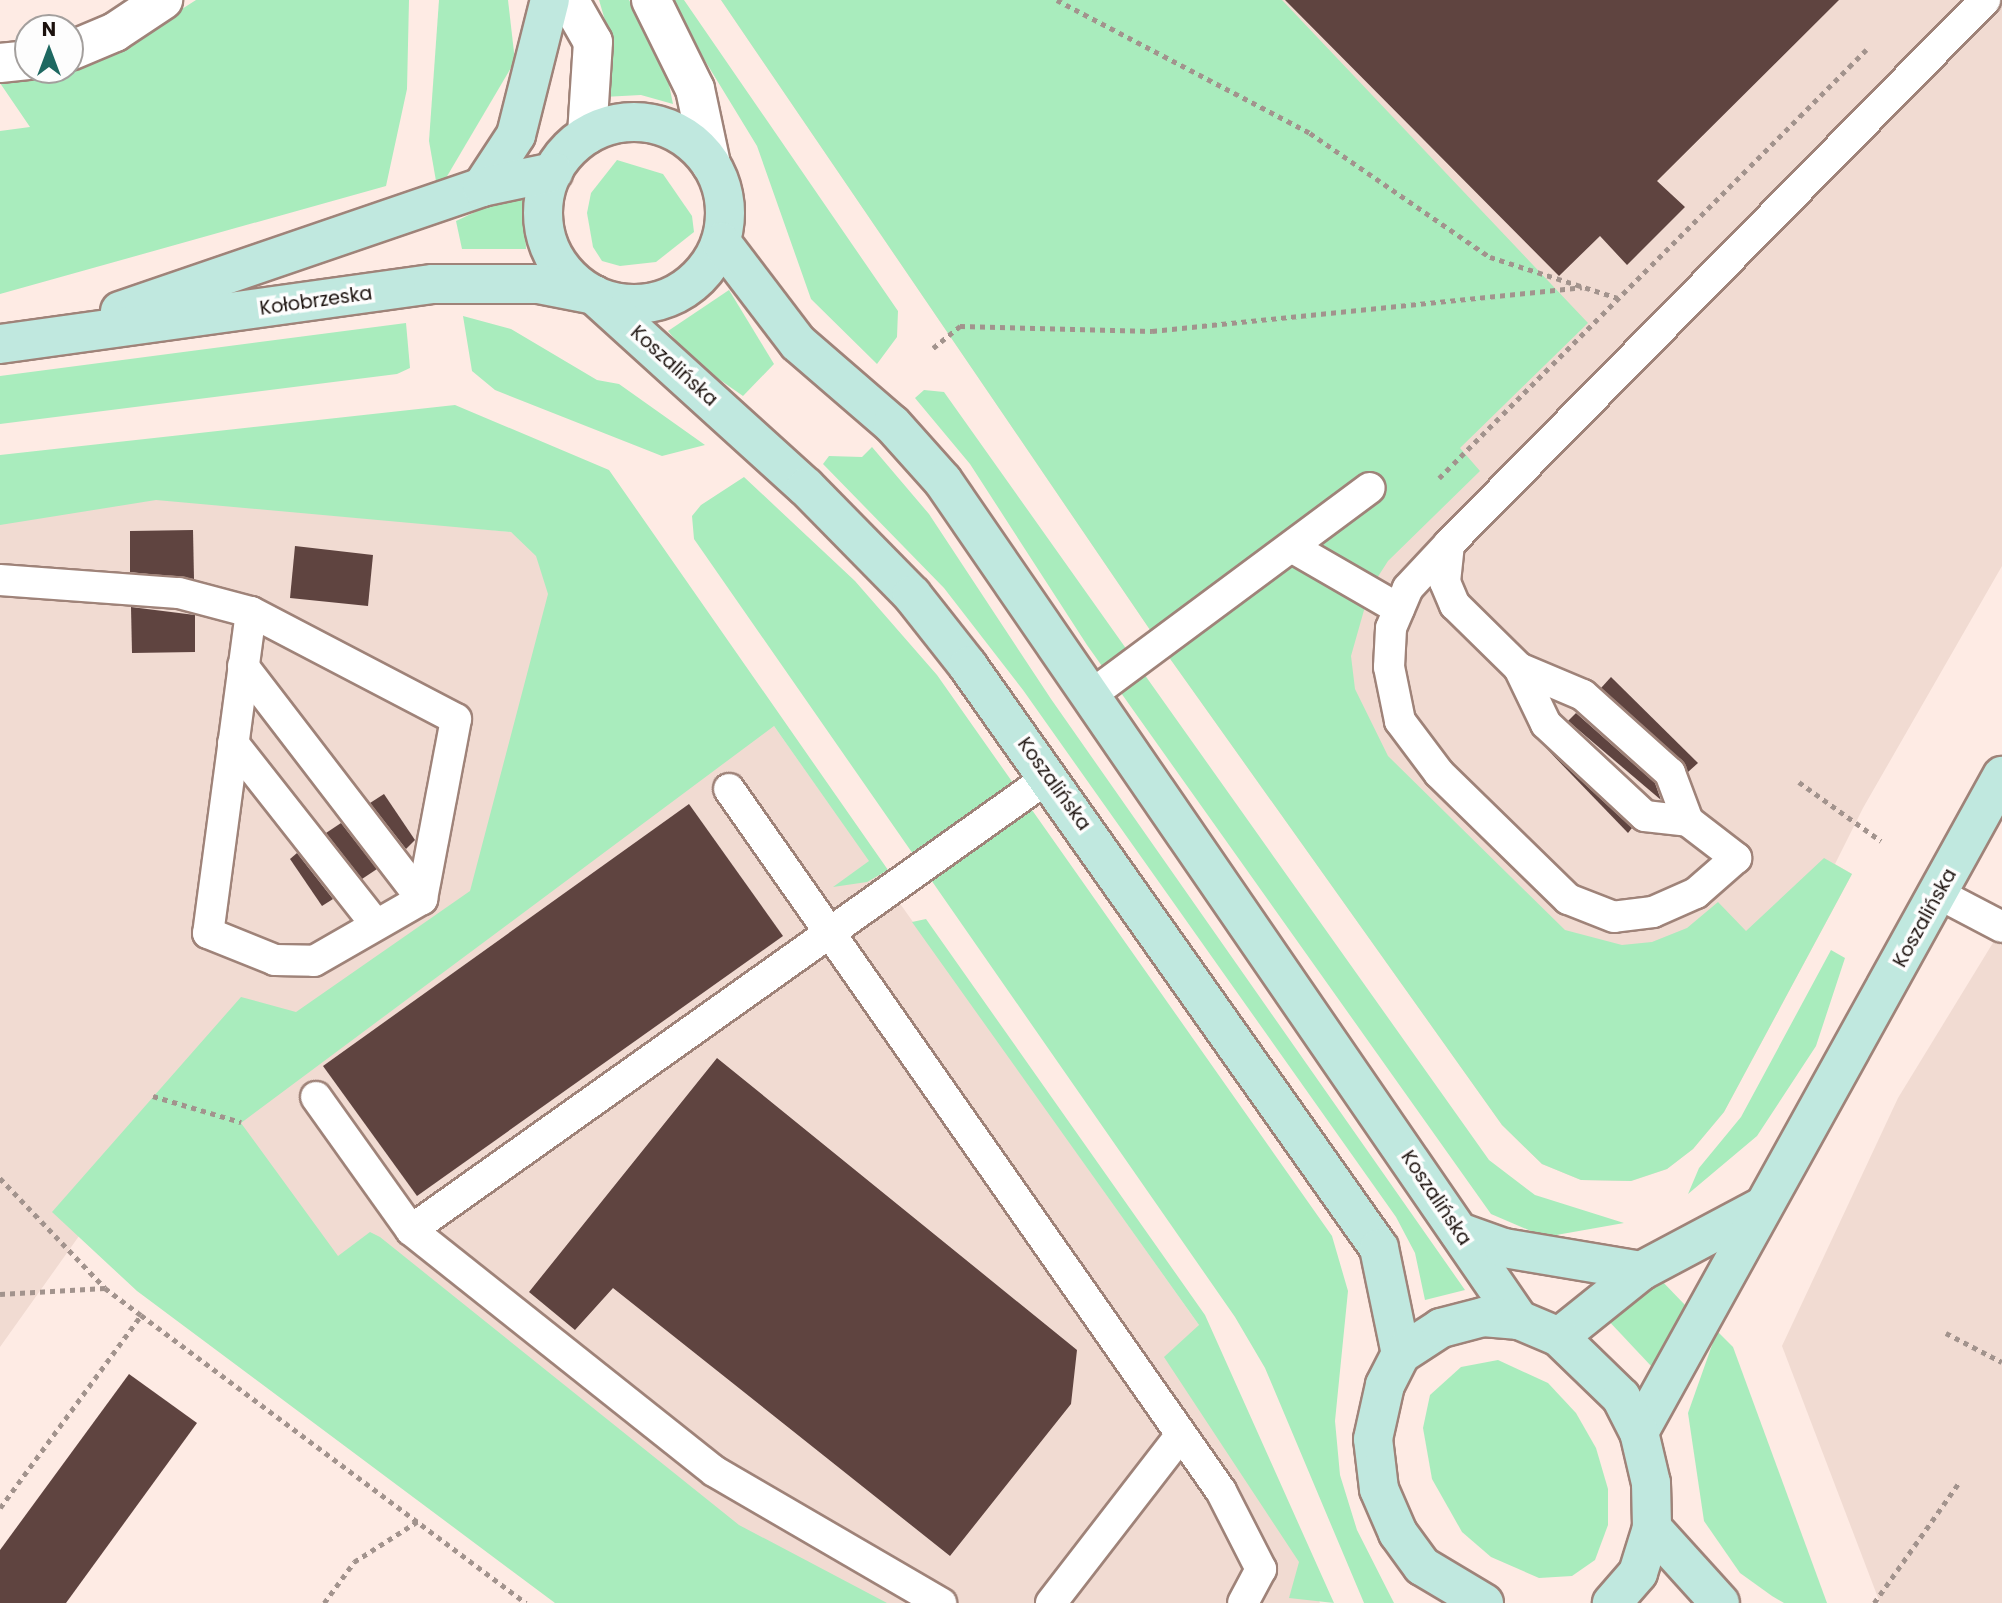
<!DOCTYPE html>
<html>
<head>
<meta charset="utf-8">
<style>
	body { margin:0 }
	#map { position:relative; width:2002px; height:1603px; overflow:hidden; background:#feebe4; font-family:Poppins,sans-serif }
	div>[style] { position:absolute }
	.built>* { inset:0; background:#f1dbd2 }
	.green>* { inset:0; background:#a9ecbd }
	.building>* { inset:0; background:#5f4440 }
	.path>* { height:4.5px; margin-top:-2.25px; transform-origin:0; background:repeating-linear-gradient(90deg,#a2938d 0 5px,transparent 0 10px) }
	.roads { filter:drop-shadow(2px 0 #9f8379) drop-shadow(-2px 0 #9f8379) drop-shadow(0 2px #9f8379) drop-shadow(0 -2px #9f8379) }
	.lane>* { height:30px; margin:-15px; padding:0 15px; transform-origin:15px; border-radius:15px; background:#fff }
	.street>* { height:38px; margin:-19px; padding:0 19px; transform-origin:19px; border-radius:19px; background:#fff }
	.secondary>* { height:38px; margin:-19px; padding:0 19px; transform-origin:19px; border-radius:19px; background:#c0e8df }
	.secondary>.ring { margin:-19px; padding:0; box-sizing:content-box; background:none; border:38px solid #c0e8df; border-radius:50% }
	span { translate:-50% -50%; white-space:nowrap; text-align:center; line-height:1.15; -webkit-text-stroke:7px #fdfdfd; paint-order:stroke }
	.street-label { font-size:19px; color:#1b110d }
	.north { position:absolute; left:14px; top:14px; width:70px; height:70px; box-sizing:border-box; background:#fdfdfd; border:2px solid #a39f9d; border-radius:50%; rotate:0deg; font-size:19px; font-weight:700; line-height:28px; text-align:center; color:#1b110d }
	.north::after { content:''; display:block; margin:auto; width:24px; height:32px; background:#1e6861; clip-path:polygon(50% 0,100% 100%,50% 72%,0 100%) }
</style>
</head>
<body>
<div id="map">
	<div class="built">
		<div style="clip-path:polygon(721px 0,2002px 0,2002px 566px,1863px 808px,1835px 864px,1852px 874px,1724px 1112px,1693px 1149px,1667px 1169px,1631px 1181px,1581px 1180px,1542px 1164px,1502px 1125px,1161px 646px)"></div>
		<div style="clip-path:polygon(164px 494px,511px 532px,774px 726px,1199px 1325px,1320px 1603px,724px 1603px,79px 1236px,0 1347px,0 518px)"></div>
		<div style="clip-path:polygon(2002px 928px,2002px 1603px,1880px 1603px,1782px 1346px,1898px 1098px)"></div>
	</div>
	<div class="green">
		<div style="clip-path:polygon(196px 0,409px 0,407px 89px,386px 186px,0 294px,0 131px,30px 127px,0 83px,69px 72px,107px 57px)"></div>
		<div style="clip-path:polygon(439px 0,508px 0,515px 61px,446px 178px,436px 181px,429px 141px)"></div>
		<div style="clip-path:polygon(599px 0,629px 0,664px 60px,673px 104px,641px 95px,603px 97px,609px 34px)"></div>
		<div style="clip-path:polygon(668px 0,684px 0,898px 311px,897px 337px,877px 364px,811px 299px,757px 146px)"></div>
		<div style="clip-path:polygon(721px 0,1282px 0,1588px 323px,1460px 448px,1480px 471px,1388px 561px,1370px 589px,1351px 656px,1355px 689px,1388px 756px,1565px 930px,1622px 945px,1652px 942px,1687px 928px,1718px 902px,1746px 931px,1824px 858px,1852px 874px,1724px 1112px,1693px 1149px,1667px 1169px,1631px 1181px,1581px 1180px,1542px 1164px,1502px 1125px,1161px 646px)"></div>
		<div style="clip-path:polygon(617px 160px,663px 174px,692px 216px,694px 232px,656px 262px,620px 266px,602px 261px,593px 247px,587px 213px,591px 193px)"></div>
		<div style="clip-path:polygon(524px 189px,526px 249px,462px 249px,456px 221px)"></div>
		<div style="clip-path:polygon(729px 290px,774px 364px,743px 396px,693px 361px,668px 331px)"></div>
		<div style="clip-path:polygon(463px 316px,511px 329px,597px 380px,619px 384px,705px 445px,662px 456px,495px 390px,472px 371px)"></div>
		<div style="clip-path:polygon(406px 323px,410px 368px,397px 374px,0 424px,0 376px)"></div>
		<div style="clip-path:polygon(924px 390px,944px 392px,1489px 1160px,1535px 1195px,1624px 1223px,1545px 1237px,1491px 1214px,1087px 645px,970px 464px,915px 398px)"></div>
		<div style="clip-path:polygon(455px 405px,609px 470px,888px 870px,867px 882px,833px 887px,869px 861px,774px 726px,241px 1123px,338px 1256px,370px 1232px,380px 1237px,739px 1525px,887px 1603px,555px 1603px,137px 1291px,52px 1212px,241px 997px,296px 1012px,470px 891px,548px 594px,536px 556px,511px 532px,156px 500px,0 525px,0 455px)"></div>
		<div style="clip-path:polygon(872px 447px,929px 514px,1051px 699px,1465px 1290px,1425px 1300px,1415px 1253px,1396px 1217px,1023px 690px,944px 588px,823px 464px,829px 456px,862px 457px)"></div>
		<div style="clip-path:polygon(744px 477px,855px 581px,937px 675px,1332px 1236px,1348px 1291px,1335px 1421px,1340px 1475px,1357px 1530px,1394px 1603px,1364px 1603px,1265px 1368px,1235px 1317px,694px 539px,692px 516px,701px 505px)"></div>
		<div style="clip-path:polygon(926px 919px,1205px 1315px,1334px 1603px,1289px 1598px,1299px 1562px,1164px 1357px,1199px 1325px,912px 922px)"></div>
		<div style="clip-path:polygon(1831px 950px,1845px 958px,1816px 1046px,1757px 1136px,1688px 1194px,1699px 1168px,1741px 1117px)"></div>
		<div style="clip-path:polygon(1659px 1278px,1686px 1306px,1652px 1367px,1605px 1317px)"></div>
		<div style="clip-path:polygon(1717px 1331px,1733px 1347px,1827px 1603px,1784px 1603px,1772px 1596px,1740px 1573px,1704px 1521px,1688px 1413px)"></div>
		<div style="clip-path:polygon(1498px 1360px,1548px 1383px,1576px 1413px,1596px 1448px,1608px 1489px,1608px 1525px,1595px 1560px,1572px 1576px,1539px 1578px,1491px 1557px,1462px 1532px,1432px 1479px,1423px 1428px,1430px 1395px,1461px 1367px)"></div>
	</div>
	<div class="building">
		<div style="clip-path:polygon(1285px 0,1839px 0,1657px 181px,1685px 207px,1627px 265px,1600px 236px,1559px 276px)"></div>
		<div style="clip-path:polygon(193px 530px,194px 579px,130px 572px,130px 531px)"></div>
		<div style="clip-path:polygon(295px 546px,373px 555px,368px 606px,290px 598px)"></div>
		<div style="clip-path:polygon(131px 607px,195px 615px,195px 652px,132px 653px)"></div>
		<div style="clip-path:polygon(1611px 677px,1698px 763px,1688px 772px,1601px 688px)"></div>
		<div style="clip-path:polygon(1576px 713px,1655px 783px,1661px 800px,1568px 721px)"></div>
		<div style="clip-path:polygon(1544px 746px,1632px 828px,1628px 833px)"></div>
		<div style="clip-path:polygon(384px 794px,415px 840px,406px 849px,370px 803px)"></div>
		<div style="clip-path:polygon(689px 804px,783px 936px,417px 1196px,323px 1066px)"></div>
		<div style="clip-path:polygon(341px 823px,377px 869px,362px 879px,326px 833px)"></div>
		<div style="clip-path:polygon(297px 853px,333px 899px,322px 906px,290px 859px)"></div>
		<div style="clip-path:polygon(717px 1058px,1077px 1350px,1071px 1404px,950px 1556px,613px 1288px,575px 1330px,529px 1292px)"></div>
		<div style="clip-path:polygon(129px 1374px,197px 1423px,66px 1603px,0 1603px,0 1550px)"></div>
	</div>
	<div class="path">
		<div style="left:1057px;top:0;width:286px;rotate:27.7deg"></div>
		<div style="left:1310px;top:133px;width:219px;rotate:34.6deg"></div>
		<div style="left:1490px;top:257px;width:134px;rotate:17.8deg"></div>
		<div style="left:933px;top:348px;width:35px;rotate:-39deg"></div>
		<div style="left:960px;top:326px;width:192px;rotate:1.5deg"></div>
		<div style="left:1152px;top:331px;width:432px;rotate:-5.8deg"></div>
		<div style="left:1439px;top:478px;width:605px;rotate:-45.07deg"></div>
		<div style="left:1799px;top:782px;width:101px;rotate:35.7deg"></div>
		<div style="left:153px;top:1096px;width:92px;rotate:16.5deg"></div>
		<div style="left:0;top:1178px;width:152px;rotate:46.3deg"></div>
		<div style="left:0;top:1294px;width:105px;rotate:-3.3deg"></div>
		<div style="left:105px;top:1288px;width:45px;rotate:36.9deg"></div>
		<div style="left:1946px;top:1333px;width:63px;rotate:27.4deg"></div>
		<div style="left:0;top:1508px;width:239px;rotate:-53.8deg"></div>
		<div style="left:141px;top:1315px;width:481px;rotate:36.8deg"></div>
		<div style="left:324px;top:1603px;width:51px;rotate:-53.8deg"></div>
		<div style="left:354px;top:1562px;width:76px;rotate:-32.6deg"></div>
		<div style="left:1874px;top:1603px;width:149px;rotate:-54.8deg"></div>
	</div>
	<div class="roads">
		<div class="lane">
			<div style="left:1449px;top:544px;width:38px;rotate:96deg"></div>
			<div style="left:1445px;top:582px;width:25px;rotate:67deg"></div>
			<div style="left:1455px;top:605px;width:90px;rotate:44.5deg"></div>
			<div style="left:1519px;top:668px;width:62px;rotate:64.3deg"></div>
			<div style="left:1546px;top:724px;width:135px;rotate:42.9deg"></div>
			<div style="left:1645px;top:816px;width:43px;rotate:6.6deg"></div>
			<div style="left:1688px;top:821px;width:61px;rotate:37.6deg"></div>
			<div style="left:1736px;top:858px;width:53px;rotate:138.8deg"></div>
			<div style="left:1696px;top:893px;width:47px;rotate:156.2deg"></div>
			<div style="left:1653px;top:912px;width:39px;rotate:173deg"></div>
			<div style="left:1614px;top:917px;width:49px;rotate:-158.6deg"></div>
			<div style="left:1568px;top:899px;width:180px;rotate:-135.7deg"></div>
			<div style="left:1439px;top:773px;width:65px;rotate:-126.9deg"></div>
			<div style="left:1400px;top:721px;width:55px;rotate:-101.5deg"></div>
			<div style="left:1389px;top:667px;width:39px;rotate:-87deg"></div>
			<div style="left:1391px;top:628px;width:43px;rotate:-67deg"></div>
			<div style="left:1408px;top:588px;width:60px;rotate:-47deg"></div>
			<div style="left:1449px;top:544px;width:764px;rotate:-45.42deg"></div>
			<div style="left:1295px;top:549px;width:120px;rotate:30deg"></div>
			<div style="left:0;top:580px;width:179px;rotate:4.2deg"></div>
			<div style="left:179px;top:593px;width:74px;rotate:14.8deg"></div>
			<div style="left:251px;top:612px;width:324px;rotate:97.6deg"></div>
			<div style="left:208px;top:933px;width:72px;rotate:21.9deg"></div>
			<div style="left:275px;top:960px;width:39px;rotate:1deg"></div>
			<div style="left:314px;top:961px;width:125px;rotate:-29.9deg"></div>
			<div style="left:422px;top:899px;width:183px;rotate:-79.3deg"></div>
			<div style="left:456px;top:719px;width:231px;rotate:-152.4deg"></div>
			<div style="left:243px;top:666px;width:294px;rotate:52.5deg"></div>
			<div style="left:1519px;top:668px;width:69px;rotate:22.9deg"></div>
			<div style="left:1583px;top:695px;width:117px;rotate:41.9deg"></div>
			<div style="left:1670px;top:773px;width:51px;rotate:69.4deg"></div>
			<div style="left:1091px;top:695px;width:347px;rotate:-36.6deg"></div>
			<div style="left:233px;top:743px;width:231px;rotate:51.8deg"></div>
			<div style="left:729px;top:789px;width:857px;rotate:54.98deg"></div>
			<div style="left:1221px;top:1491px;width:88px;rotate:62.9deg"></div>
			<div style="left:1261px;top:1569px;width:38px;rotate:118deg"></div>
			<div style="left:1939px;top:894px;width:71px;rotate:27.6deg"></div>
			<div style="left:316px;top:1097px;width:163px;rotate:54.5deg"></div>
			<div style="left:411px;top:1230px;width:782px;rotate:-35.38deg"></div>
			<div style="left:411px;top:1230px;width:387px;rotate:38.5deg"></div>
			<div style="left:714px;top:1471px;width:263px;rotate:30.2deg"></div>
			<div style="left:1051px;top:1603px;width:212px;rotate:-52.3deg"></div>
		</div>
		<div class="street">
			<div style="left:569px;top:0;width:48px;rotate:60.3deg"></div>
			<div style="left:593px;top:42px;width:93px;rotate:93.7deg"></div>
			<div style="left:651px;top:0;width:99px;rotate:63.7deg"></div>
			<div style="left:695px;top:89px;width:77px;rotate:78deg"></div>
			<div style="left:70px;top:51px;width:49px;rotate:-22.9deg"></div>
			<div style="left:115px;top:32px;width:58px;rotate:-33.7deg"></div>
			<div style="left:0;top:63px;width:28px;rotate:-6deg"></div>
		</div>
		<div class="secondary">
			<div class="ring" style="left:543px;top:122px;width:144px;height:144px"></div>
			<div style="left:482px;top:187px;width:62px;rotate:-56.8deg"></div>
			<div style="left:516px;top:135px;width:139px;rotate:-75.9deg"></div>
			<div style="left:721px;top:242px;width:127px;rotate:52.7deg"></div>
			<div style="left:798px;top:343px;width:124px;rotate:40.8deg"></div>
			<div style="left:892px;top:424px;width:76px;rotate:48.2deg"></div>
			<div style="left:943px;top:481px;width:1018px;rotate:55.53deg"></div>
			<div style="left:594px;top:295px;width:286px;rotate:42.2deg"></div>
			<div style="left:806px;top:487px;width:151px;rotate:45.5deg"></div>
			<div style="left:912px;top:595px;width:90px;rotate:51.7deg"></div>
			<div style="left:968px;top:666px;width:712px;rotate:54.77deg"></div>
			<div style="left:1379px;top:1248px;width:108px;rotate:78.3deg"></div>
			<div style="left:120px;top:311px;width:383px;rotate:-18.9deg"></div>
			<div style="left:482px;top:187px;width:73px;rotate:-11.9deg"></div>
			<div style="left:0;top:344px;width:437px;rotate:-7.9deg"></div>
			<div style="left:433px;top:284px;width:106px"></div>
			<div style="left:539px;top:284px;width:56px;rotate:11.3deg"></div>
			<div style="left:1459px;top:1232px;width:48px;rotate:19.6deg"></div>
			<div style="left:1504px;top:1248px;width:139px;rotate:9.5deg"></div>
			<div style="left:1559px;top:1337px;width:105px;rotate:-38.8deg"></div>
			<div style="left:1641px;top:1271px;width:138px;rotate:-28deg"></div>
			<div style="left:1639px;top:1432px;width:750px;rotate:-61.04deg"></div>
			<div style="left:1652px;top:1528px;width:101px;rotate:47.8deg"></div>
			<div style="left:1484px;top:1603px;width:72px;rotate:-149.2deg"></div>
			<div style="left:1422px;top:1566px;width:41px;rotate:-126deg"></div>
			<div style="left:1398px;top:1533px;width:48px;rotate:-113.4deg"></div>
			<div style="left:1379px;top:1489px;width:50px;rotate:-96.8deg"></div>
			<div style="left:1373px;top:1439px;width:55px;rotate:-77.5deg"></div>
			<div style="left:1385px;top:1385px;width:35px;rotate:-63deg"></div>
			<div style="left:1401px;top:1354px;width:48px;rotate:-33deg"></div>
			<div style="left:1441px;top:1328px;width:43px;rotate:-14.7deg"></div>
			<div style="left:1483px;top:1317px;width:36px;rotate:5deg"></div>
			<div style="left:1519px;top:1320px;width:43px;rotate:23deg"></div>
			<div style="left:1559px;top:1337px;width:86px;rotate:44.1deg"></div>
			<div style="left:1621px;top:1397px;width:39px;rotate:63deg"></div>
			<div style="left:1639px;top:1432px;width:52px;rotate:76.8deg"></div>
			<div style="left:1651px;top:1483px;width:45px;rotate:88.7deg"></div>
			<div style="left:1652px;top:1528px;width:47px;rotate:107.3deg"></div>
			<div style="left:1638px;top:1573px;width:40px;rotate:131deg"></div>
		</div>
	</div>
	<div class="street-label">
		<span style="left:316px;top:301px;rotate:-8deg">Kołobrzeska</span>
		<span style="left:674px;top:366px;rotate:42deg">Koszalińska</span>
		<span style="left:1054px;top:784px;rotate:54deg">Koszalińska</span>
		<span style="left:1925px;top:918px;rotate:-61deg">Koszalińska</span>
		<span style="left:1436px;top:1198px;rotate:56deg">Koszalińska</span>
	</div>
	<div class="north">N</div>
</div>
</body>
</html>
